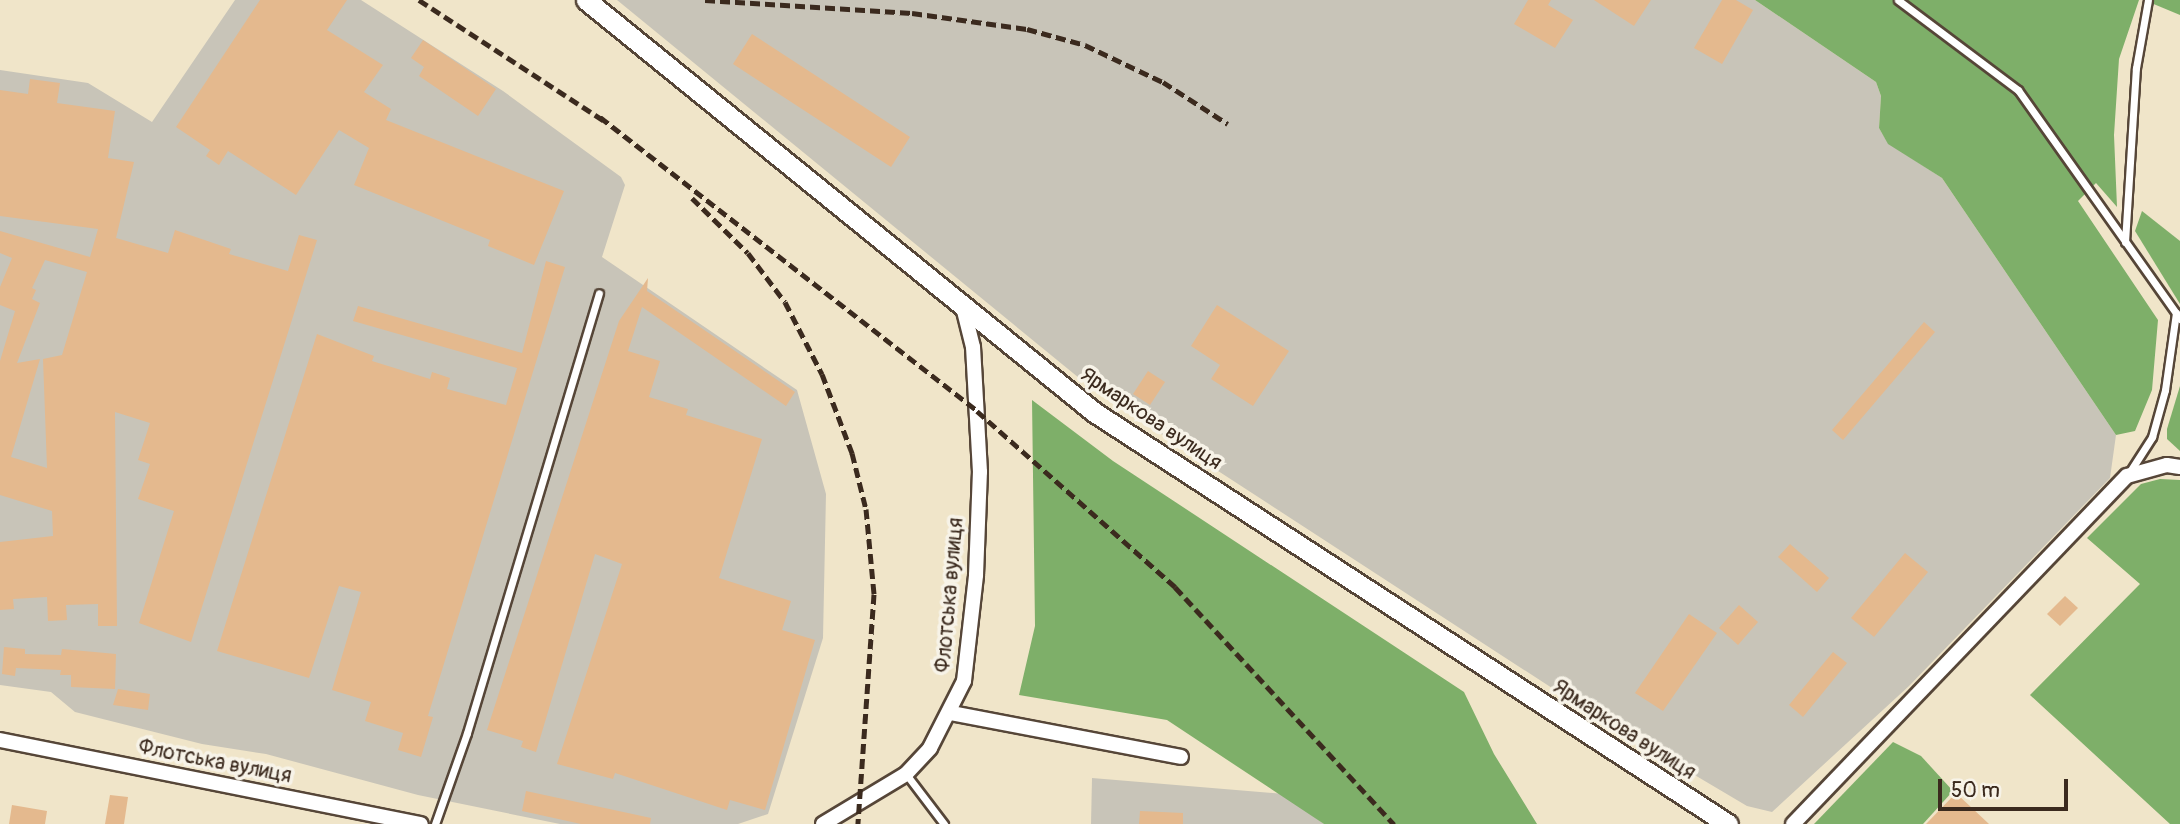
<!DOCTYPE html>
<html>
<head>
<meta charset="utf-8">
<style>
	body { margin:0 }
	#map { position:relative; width:2180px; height:824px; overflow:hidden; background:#f0e5c9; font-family:Pangolin,sans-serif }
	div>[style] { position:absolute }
	.industrial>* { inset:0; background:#c8c4b8 }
	.forest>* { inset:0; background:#7eaf69 }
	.building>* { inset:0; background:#e4b98e }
	.roads { filter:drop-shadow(2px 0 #564638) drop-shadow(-2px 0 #564638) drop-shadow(0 2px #564638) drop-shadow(0 -2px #564638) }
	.service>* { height:7px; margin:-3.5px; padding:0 3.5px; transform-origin:3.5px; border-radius:3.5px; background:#fff }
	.minor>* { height:14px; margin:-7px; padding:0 7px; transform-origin:7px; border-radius:7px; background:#fff }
	.tertiary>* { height:19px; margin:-9.5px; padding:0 9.5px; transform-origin:9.5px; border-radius:9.5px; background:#fff }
	.rail>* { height:5px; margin-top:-2.5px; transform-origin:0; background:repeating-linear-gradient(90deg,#3b2a1e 0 10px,transparent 0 15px) }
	span { translate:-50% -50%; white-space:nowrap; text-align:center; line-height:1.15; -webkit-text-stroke:7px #f7f3e8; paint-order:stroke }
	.street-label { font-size:21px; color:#3b2a1e }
	.scale { position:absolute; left:1938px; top:779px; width:130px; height:32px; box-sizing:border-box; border:4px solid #3b2a1e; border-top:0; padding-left:9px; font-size:21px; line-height:24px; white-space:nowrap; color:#3b2a1e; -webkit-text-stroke:5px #f7f3e8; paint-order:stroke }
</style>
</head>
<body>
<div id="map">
	<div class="industrial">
		<div style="clip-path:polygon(235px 0,361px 0,503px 91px,621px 177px,625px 185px,602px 257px,797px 390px,826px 494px,823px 638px,768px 814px,738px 824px,560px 824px,418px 795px,266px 754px,202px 744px,75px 712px,51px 692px,0 685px,0 70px,88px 83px,152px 122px)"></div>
		<div style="clip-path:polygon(617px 0,1755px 0,1876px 82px,1881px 96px,1879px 128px,1888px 143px,1942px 178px,2116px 435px,2110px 478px,1909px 686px,1772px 812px,1747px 806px,1595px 716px,1095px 391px)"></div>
		<div style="clip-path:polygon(1092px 778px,1284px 794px,1324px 824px,1091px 824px)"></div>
	</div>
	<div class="forest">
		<div style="clip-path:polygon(1755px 0,2139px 0,2119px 59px,2114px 135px,2117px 207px,2096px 183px,2078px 201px,2158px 320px,2152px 390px,2135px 431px,2116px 435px,1942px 178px,1888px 144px,1879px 128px,1881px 96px,1876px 82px)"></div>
		<div style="clip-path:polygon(2144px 0,2180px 0,2180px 15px)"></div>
		<div style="clip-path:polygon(2142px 211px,2180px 241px,2180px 304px,2135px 231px)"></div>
		<div style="clip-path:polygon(2180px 386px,2180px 451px,2167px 439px,2167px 429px)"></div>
		<div style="clip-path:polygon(1032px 400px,1113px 461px,1464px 692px,1494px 754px,1537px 824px,1324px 824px,1167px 720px,1019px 695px,1035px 626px)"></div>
		<div style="clip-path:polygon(2160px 479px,2180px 480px,2180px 824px,2170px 824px,2030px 695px,2140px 584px,2087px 538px,2141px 484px)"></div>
		<div style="clip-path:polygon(1893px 742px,1921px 756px,1953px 791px,1923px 824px,1814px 824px)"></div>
	</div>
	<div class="building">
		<div style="clip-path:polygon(260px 0,347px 0,327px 30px,383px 65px,364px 92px,391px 109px,386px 120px,564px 191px,534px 265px,488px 246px,490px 240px,354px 185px,369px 148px,339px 130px,296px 195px,228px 151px,219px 165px,206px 156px,210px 150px,176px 127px)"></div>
		<div style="clip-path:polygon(1528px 0,1551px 0,1548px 5px,1573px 20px,1555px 48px,1514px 24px)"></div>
		<div style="clip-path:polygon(1594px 0,1651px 0,1634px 26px)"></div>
		<div style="clip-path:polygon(1722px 0,1736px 0,1753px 10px,1722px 64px,1694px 48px)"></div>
		<div style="clip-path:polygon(752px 34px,910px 137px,891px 167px,733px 64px)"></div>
		<div style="clip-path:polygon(423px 40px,496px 89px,478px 116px,419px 76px,424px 67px,411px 58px)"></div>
		<div style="clip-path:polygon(evenodd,30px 79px,60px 83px,57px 103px,115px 111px,108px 158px,134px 162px,116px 238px,168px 253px,175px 230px,231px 249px,229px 254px,288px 271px,299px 235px,317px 240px,191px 642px,139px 623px,174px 511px,138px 499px,150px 464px,138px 460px,150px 423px,115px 412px,117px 626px,98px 626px,98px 604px,66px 605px,67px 620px,48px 621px,47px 597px,13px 599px,14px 609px,0 610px,0 542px,53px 536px,52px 511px,0 495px,0 361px,15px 311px,0 305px,0 287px,12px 258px,0 253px,0 231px,90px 257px,98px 229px,0 216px,0 90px,28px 94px,30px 79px,45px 260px,87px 272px,62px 355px,43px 359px,47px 468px,11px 457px,40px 359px,17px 363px,40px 303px,32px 299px,36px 290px,32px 288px,45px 260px)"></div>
		<div style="clip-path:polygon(546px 261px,565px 267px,428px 716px,433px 717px,421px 757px,398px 750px,403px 733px,365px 721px,371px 702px,332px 690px,361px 592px,339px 586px,309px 678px,217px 651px,317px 334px,374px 356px,372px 361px,430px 379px,432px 372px,450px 378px,447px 389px,506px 405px,517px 368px,353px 321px,358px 306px,522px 353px)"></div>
		<div style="clip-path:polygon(648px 278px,647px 291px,795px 392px,786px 406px,642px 307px,628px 351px,660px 361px,649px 397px,688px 409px,686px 415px,762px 439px,719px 578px,791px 601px,782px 630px,815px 640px,765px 810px,730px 800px,727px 810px,615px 773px,613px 779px,557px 764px,622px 564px,595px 554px,536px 752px,521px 747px,523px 741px,487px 730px,619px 321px)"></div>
		<div style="clip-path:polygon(1217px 305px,1289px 351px,1253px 406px,1211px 379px,1220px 365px,1191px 346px)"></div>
		<div style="clip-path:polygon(1924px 322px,1935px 332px,1843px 440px,1832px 430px)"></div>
		<div style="clip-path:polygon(1148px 371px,1165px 382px,1150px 405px,1133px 394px)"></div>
		<div style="clip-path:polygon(1790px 544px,1829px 578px,1817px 592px,1778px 557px)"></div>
		<div style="clip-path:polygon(1905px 553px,1928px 572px,1874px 637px,1851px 618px)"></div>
		<div style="clip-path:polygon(2065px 596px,2078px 608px,2060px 626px,2047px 614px)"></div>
		<div style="clip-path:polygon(1739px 605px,1758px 622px,1738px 645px,1719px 628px)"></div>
		<div style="clip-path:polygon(1689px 614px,1717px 633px,1663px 711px,1635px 693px)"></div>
		<div style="clip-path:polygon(4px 647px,25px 649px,25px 654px,61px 655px,62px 649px,116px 654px,115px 689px,71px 687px,71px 675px,60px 675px,61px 670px,16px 668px,15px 676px,2px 674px)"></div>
		<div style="clip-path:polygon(1833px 652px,1847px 663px,1803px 717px,1789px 705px)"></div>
		<div style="clip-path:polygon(118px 689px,150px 694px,148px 710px,113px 705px)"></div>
		<div style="clip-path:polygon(526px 791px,651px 818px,650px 824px,581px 824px,522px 811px)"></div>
		<div style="clip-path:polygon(1956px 793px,1989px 824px,1926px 824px)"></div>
		<div style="clip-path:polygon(110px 795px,128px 797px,124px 824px,105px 824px)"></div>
		<div style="clip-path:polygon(12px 805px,47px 811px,45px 824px,9px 824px)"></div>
		<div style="clip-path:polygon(1140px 811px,1183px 813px,1183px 824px,1139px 824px)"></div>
	</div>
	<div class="roads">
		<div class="service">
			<div style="left:1898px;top:0;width:150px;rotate:36.9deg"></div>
			<div style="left:2018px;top:90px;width:281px;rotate:54.7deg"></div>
			<div style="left:2125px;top:242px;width:174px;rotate:-86.4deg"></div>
			<div style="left:2136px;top:68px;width:69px;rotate:-80deg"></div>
			<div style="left:2129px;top:473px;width:43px;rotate:-57.4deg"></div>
			<div style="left:2152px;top:437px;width:49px;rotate:-74.5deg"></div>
			<div style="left:2165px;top:390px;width:78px;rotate:-81.9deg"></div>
			<div style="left:906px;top:774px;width:63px;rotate:52.8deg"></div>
			<div style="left:435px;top:824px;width:96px;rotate:-70.6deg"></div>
			<div style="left:467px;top:733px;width:459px;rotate:-73.3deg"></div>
		</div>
		<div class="minor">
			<div style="left:951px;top:713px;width:234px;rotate:10.8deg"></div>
			<div style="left:0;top:740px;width:429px;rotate:11.3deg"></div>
			<div style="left:823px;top:824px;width:97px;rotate:-31.1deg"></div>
			<div style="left:906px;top:774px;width:35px;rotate:-47deg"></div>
			<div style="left:930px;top:748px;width:75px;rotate:-63.1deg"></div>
			<div style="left:964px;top:681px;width:107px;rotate:-83.5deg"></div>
			<div style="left:976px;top:575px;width:103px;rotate:-87.8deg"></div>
			<div style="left:980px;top:472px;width:125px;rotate:-93.2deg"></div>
			<div style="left:973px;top:347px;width:41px;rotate:-104deg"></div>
			<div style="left:1793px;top:824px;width:482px;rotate:-46.2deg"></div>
			<div style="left:2127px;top:476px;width:41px;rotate:-15.4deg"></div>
			<div style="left:2167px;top:465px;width:13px;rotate:9deg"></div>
		</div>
		<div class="tertiary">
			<div style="left:586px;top:0;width:654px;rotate:39.04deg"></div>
			<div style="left:1094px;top:412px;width:756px;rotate:33.02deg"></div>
		</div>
	</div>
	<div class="rail">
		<div style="left:419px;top:0;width:223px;rotate:33.1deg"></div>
		<div style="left:705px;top:0;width:207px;rotate:3.6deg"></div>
		<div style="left:912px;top:13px;width:116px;rotate:7.9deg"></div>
		<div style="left:1027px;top:29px;width:60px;rotate:15.4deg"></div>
		<div style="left:1085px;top:45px;width:86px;rotate:25.4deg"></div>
		<div style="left:1163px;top:82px;width:77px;rotate:32.9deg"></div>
		<div style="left:600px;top:117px;width:478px;rotate:37.9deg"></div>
		<div style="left:977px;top:411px;width:265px;rotate:41.6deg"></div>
		<div style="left:1175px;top:587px;width:323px;rotate:47.3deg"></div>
		<div style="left:692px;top:198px;width:78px;rotate:44.5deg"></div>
		<div style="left:748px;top:253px;width:61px;rotate:52.9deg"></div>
		<div style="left:785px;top:302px;width:81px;rotate:62.8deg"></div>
		<div style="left:822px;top:374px;width:85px;rotate:69.2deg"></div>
		<div style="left:852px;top:453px;width:58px;rotate:76deg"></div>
		<div style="left:866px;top:509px;width:85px;rotate:84.6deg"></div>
		<div style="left:874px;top:594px;width:231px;rotate:94deg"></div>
	</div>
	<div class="street-label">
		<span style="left:1151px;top:419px;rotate:34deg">Ярмаркова вулиця</span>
		<span style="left:950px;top:595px;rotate:-85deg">Флотська вулиця</span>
		<span style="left:1624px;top:730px;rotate:33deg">Ярмаркова вулиця</span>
		<span style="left:215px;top:762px;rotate:11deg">Флотська вулиця</span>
	</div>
	<div class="scale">50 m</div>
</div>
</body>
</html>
